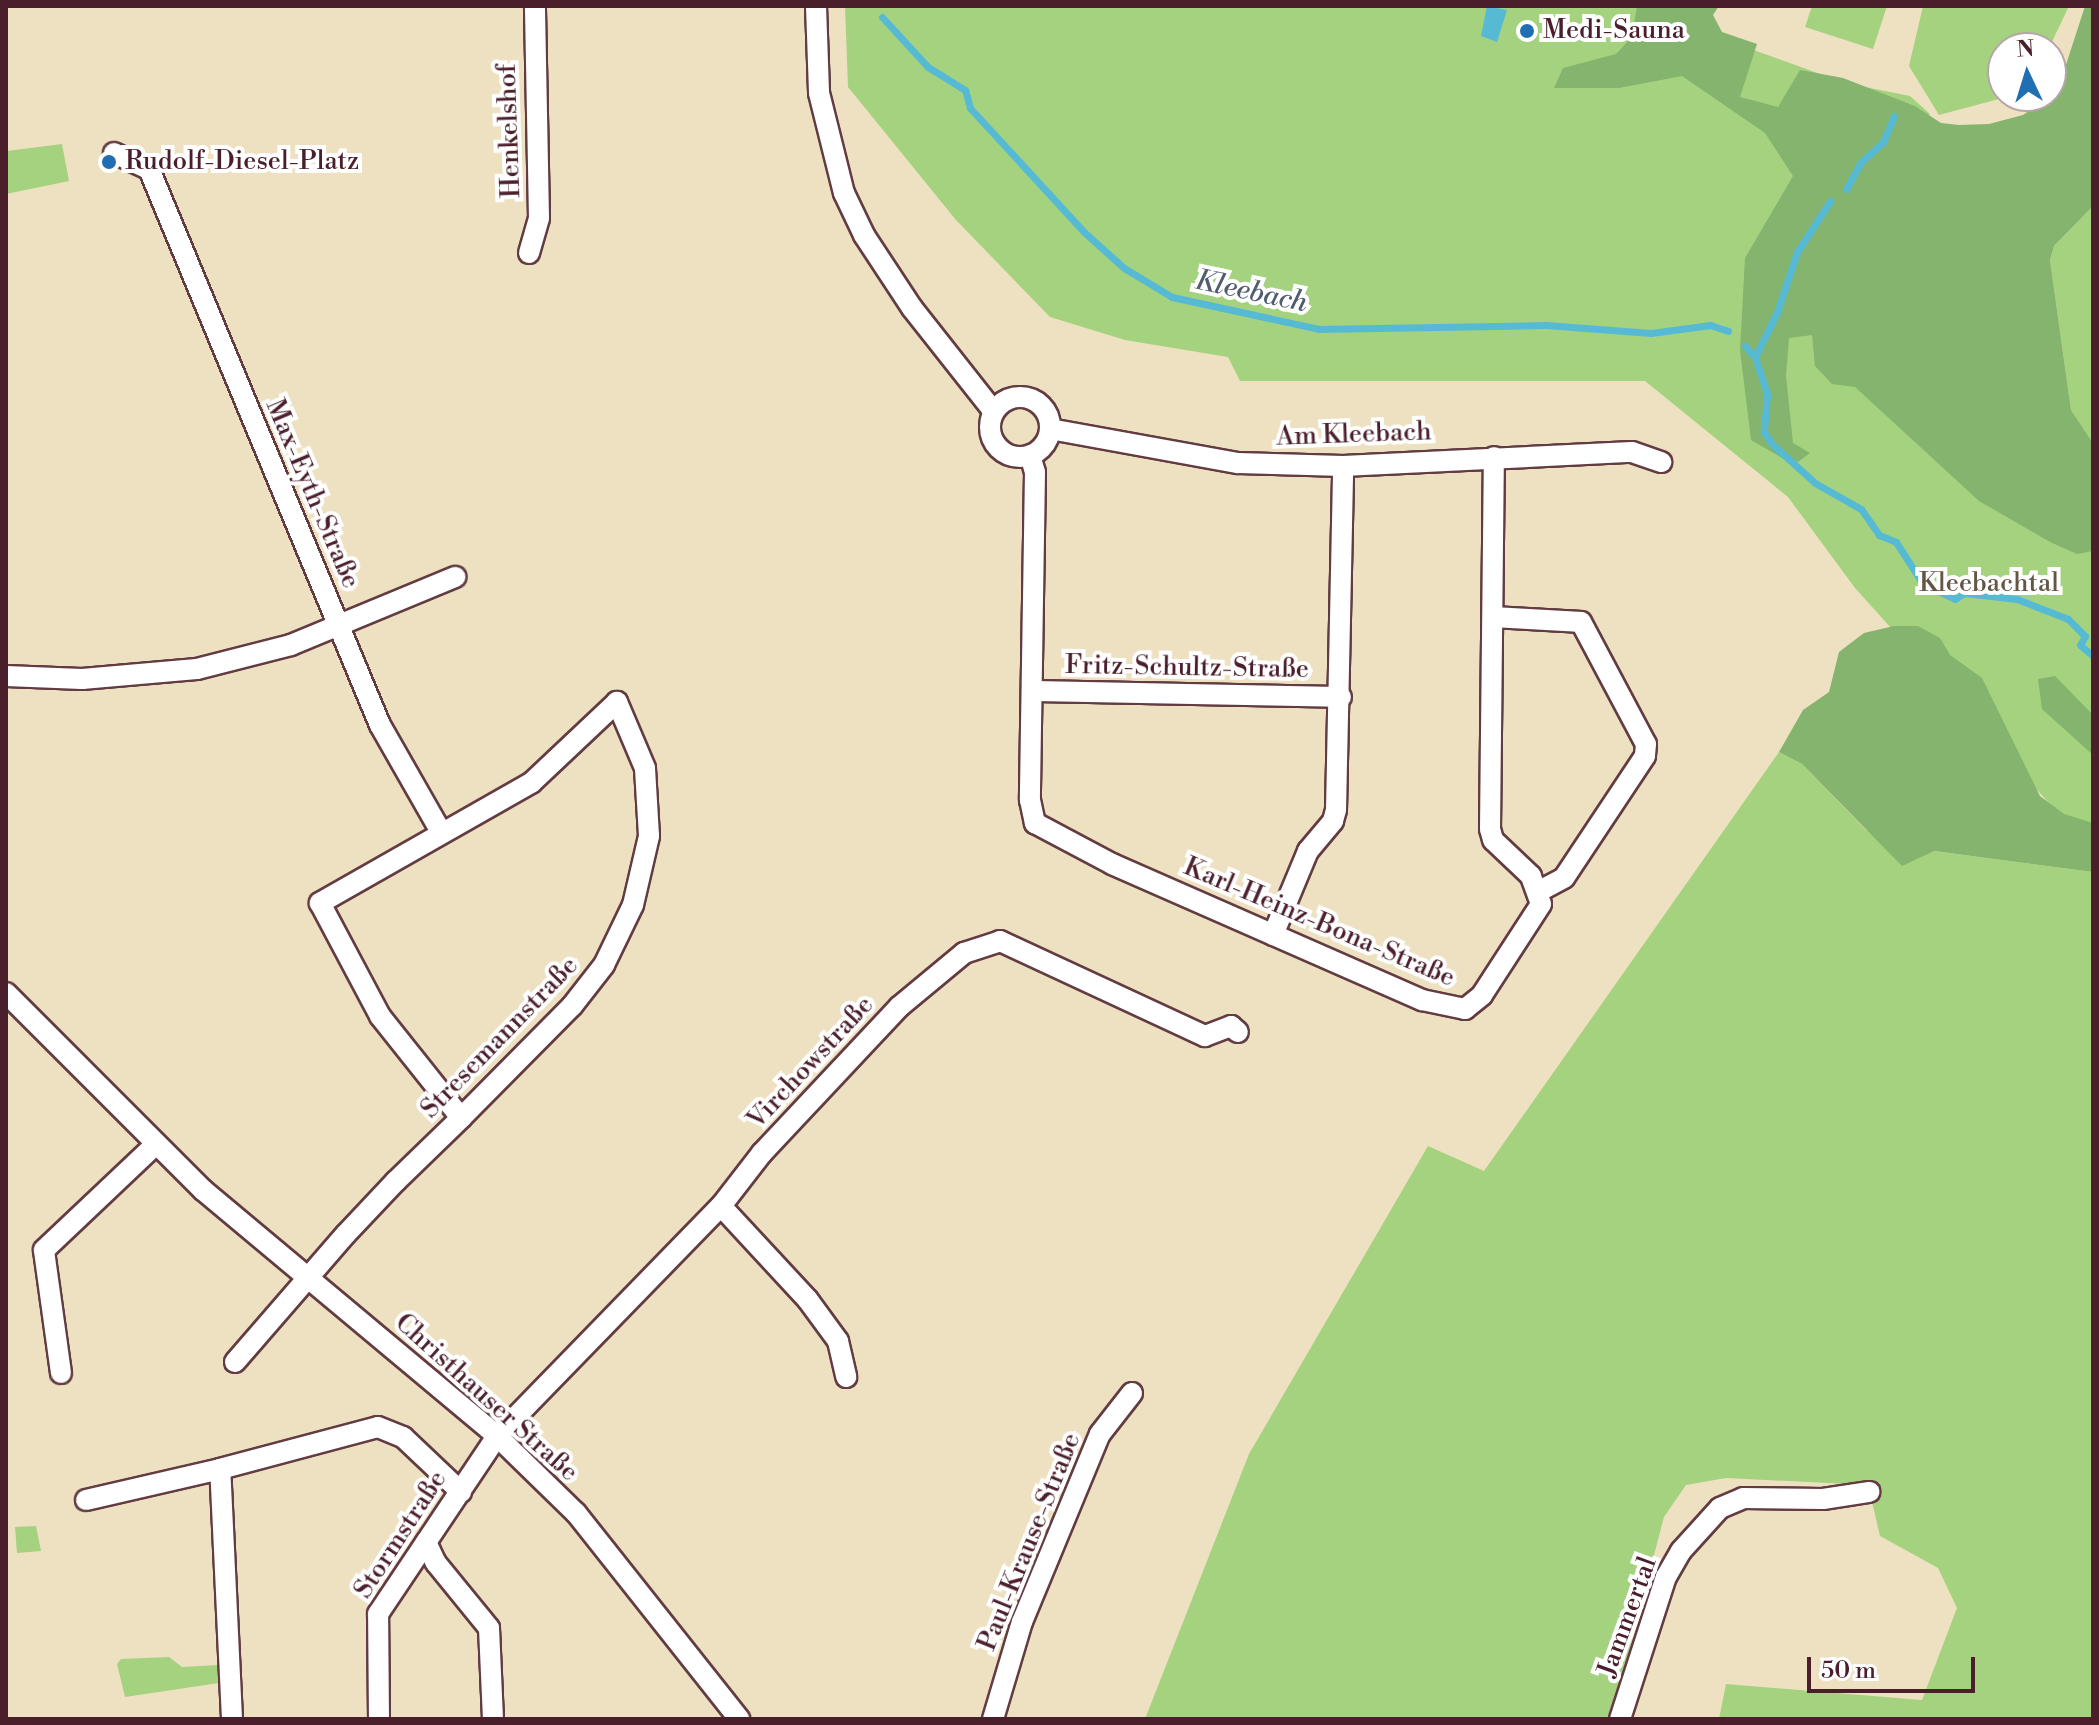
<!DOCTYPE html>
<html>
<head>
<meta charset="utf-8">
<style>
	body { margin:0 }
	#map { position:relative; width:2099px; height:1725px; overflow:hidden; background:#eee1c2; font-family:"Libre Bodoni",serif }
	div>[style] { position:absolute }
	.green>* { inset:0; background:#a5d27e }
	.forest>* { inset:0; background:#84b46d }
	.water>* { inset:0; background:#57bad5 }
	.stream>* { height:7px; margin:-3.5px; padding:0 3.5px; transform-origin:3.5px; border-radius:3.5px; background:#57bad5 }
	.roads { filter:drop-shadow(2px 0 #633c42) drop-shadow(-2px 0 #633c42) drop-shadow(0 2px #633c42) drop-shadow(0 -2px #633c42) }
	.street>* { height:20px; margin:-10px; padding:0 10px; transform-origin:10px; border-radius:10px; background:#fff }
	.street>.ring { margin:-10px; padding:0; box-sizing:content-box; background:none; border:20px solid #fff; border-radius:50% }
	.dots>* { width:22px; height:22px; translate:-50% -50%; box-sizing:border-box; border:4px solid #fff; border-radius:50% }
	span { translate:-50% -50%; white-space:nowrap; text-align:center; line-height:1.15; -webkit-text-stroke:8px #fff; paint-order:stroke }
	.poi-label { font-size:26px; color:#4a1f2b }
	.left { translate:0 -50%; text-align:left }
	.street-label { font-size:26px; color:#4a1f2b }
	.park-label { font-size:26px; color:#655544 }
	.water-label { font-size:28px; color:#4f5d6f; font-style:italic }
	.frame { position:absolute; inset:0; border:8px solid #4a1f2b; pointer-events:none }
	.north { position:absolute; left:1987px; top:32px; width:80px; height:80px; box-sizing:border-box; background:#fff; border:2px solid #b7a5aa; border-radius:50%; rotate:356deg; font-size:22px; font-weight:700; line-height:32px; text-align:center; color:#4a1f2b }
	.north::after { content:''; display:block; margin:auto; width:28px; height:36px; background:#1f6fb2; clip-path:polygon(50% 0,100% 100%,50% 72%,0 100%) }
	.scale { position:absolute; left:1807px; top:1657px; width:168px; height:36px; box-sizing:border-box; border:4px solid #4a1f2b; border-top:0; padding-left:10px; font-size:24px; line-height:28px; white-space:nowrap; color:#4a1f2b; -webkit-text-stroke:6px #fff; paint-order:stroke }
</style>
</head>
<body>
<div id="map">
	<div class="green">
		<div style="clip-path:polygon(845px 6px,1686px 6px,1673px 21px,1845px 83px,1910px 96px,1930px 114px,1910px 136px,2093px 529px,2093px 862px,2086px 844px,1855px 588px,1788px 497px,1645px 381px,1240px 381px,1228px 357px,1125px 340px,1050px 317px,956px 220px,848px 87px)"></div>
		<div style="clip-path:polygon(1812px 6px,1887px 6px,1873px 49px,1805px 27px)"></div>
		<div style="clip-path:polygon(1923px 6px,2069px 6px,2049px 48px,2003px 48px,2003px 96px,2010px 96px,1939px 115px,1909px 66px)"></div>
		<div style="clip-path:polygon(62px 144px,69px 181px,6px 194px,7px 151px)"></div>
		<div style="clip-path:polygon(2093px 206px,2093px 443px,2071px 410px,2050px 260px,2054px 246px)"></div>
		<div style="clip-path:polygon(1779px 752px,1802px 764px,1866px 830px,1933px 851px,2093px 872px,2093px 1719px,1719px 1719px,1726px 1684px,1922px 1700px,1957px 1608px,1938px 1568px,1880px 1536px,1868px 1485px,1726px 1478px,1686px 1485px,1664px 1517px,1611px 1719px,1145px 1719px,1249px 1454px,1428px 1146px,1484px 1171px)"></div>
		<div style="clip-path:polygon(36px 1526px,41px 1551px,17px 1553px,15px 1527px)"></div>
		<div style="clip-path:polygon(169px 1657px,182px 1667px,218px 1665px,219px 1683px,125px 1697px,117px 1664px,121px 1659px)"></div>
	</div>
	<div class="forest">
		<div style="clip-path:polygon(1637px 6px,1719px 6px,1713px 15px,1722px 32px,1757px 44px,1740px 97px,1778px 107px,1800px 70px,1843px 78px,1915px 106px,1941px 123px,1959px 125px,1989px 124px,2023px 115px,2051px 96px,2063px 74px,2085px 6px,2093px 6px,2093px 206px,2054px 246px,2050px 260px,2071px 410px,2093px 443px,2093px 551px,2077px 554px,2050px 542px,1979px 501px,1855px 387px,1832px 384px,1815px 366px,1812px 335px,1789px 338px,1786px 376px,1793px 443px,1810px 453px,1794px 465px,1751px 440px,1740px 350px,1745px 258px,1793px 176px,1765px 133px,1682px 76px,1619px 88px,1554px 88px,1563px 68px,1616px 54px,1632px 37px)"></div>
		<div style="clip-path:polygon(1894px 626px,1918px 626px,1940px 638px,1950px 655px,1982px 678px,2040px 796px,2064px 814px,2093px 823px,2093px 872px,1934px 851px,1902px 866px,1802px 764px,1779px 752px,1803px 710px,1829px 692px,1839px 652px,1864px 633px)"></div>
		<div style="clip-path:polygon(2055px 676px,2093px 715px,2093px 755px,2042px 709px,2038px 679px)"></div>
	</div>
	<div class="water">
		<div style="clip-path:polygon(1487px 6px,1507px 10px,1497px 42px,1481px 36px)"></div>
	</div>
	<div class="stream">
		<div style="left:882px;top:17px;width:68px;rotate:47.4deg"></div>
		<div style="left:928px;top:67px;width:44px;rotate:31.9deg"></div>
		<div style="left:965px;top:90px;width:19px;rotate:74deg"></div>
		<div style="left:970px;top:108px;width:168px;rotate:47.4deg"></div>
		<div style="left:1084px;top:232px;width:54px;rotate:42deg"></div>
		<div style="left:1124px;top:268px;width:56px;rotate:31.1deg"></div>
		<div style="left:1172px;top:297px;width:150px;rotate:12.3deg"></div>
		<div style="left:1319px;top:329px;width:227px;rotate:-1deg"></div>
		<div style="left:1546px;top:325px;width:105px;rotate:4.4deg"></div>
		<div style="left:1651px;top:333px;width:60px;rotate:-7.7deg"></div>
		<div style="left:1710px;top:325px;width:19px;rotate:18deg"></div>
		<div style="left:1846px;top:189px;width:31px;rotate:-61deg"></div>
		<div style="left:1861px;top:162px;width:30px;rotate:-42deg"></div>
		<div style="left:1883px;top:142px;width:28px;rotate:-67deg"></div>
		<div style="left:1745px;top:346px;width:15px;rotate:48deg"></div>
		<div style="left:1755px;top:357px;width:40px;rotate:72deg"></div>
		<div style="left:1767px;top:395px;width:37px;rotate:95deg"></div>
		<div style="left:1764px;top:432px;width:14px;rotate:56deg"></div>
		<div style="left:1772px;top:444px;width:58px;rotate:42.2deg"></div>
		<div style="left:1815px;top:483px;width:53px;rotate:29.5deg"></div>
		<div style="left:1861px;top:509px;width:32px;rotate:55deg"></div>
		<div style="left:1879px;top:535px;width:18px;rotate:22deg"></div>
		<div style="left:1896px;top:542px;width:50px;rotate:57.3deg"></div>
		<div style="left:1923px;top:584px;width:35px;rotate:25deg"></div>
		<div style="left:1955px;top:599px;width:11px;rotate:-34deg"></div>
		<div style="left:1964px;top:593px;width:53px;rotate:6.5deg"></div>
		<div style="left:2017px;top:599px;width:55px;rotate:21.4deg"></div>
		<div style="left:2068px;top:619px;width:24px;rotate:45deg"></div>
		<div style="left:2085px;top:636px;width:10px;rotate:119deg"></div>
		<div style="left:2080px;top:645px;width:17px;rotate:40deg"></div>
		<div style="left:1755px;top:357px;width:50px;rotate:-63.9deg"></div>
		<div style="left:1777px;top:312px;width:63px;rotate:-71.6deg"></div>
		<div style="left:1797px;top:252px;width:61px;rotate:-57.1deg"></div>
	</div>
	<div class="roads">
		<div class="street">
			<div style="left:816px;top:6px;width:87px;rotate:88deg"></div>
			<div style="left:819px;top:93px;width:103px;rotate:76deg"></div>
			<div style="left:844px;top:193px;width:47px;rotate:64.5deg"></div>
			<div style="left:864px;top:235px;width:87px;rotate:56.7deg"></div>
			<div style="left:912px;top:308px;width:132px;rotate:51.7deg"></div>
			<div style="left:114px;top:153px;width:38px;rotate:25deg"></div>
			<div style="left:149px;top:169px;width:602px;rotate:67.44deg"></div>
			<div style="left:380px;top:725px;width:123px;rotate:60.3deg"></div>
			<div style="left:529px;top:253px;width:36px;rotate:-74deg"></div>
			<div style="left:539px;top:218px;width:212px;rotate:-91.1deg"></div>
			<div class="ring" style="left:990px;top:397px;width:40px;height:40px"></div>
			<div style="left:1050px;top:429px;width:191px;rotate:10.3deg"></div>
			<div style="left:1238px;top:463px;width:105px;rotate:1.6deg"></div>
			<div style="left:1343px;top:466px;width:289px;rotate:-2.8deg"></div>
			<div style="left:1632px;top:452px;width:31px;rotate:19deg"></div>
			<div style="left:1030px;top:455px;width:18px;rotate:74deg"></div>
			<div style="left:1035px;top:472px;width:328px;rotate:90.9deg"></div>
			<div style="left:1030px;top:800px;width:24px;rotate:78deg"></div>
			<div style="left:1035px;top:823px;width:87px;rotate:28deg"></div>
			<div style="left:1112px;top:864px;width:339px;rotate:23.7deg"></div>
			<div style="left:1422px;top:1000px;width:44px;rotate:11.8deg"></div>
			<div style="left:1465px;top:1009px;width:22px;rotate:-39deg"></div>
			<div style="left:1482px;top:995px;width:108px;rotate:-57deg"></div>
			<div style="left:1541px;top:904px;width:30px;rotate:-110deg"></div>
			<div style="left:1531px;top:876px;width:52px;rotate:-136.5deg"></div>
			<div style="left:1493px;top:840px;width:11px;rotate:-105deg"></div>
			<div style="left:1490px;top:829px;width:372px;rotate:-89.4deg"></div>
			<div style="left:1494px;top:617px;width:87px;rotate:3.3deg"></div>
			<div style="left:1581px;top:622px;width:138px;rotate:62deg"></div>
			<div style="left:1646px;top:744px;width:12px;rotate:95deg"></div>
			<div style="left:1645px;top:756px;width:146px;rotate:123.6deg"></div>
			<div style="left:1564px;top:878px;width:27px;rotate:152deg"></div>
			<div style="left:6px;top:676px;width:76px;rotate:2.3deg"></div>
			<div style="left:82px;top:679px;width:115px;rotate:-5deg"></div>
			<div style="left:197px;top:669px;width:97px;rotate:-14.3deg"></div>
			<div style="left:291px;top:645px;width:178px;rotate:-22.5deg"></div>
			<div style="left:1032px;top:691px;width:309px;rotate:1.1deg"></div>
			<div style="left:1273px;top:935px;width:91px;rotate:-67.4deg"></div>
			<div style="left:1308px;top:851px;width:39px;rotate:-50deg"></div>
			<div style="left:1333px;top:821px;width:11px;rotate:-75deg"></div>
			<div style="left:1336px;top:810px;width:344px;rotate:-88.8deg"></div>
			<div style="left:6px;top:993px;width:279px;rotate:45deg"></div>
			<div style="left:203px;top:1190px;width:383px;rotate:39.9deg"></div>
			<div style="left:497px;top:1436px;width:110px;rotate:44.3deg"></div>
			<div style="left:576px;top:1513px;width:263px;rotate:51.6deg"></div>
			<div style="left:721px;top:1206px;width:128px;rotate:47.2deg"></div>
			<div style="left:808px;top:1300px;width:51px;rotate:53.8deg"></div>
			<div style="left:838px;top:1341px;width:37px;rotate:77deg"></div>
			<div style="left:235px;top:1362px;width:169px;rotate:-49.1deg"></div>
			<div style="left:346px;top:1234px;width:73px;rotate:-46.7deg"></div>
			<div style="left:396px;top:1181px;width:91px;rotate:-44.1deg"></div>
			<div style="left:461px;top:1118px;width:158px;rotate:-45.3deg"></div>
			<div style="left:572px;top:1006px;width:52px;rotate:-52deg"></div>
			<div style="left:604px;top:965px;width:67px;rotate:-64.2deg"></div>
			<div style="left:633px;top:905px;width:71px;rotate:-76.9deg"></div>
			<div style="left:649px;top:836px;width:68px;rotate:-93.4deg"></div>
			<div style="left:645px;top:768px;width:72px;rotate:-113deg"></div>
			<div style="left:617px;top:702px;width:118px;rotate:136.7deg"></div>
			<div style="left:531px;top:783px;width:243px;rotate:150.4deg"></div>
			<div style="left:320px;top:903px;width:128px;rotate:62deg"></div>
			<div style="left:380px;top:1016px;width:130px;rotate:51.5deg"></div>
			<div style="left:61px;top:1373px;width:124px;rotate:-97.9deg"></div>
			<div style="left:44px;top:1250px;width:154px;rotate:-43.4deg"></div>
			<div style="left:86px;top:1500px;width:138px;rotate:-13deg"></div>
			<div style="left:426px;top:1542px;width:23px;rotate:65deg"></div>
			<div style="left:436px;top:1563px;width:84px;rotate:50.8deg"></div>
			<div style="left:489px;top:1628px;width:91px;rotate:87.5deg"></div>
			<div style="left:232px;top:1719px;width:250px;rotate:-92.7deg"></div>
			<div style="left:220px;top:1469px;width:163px;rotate:-14.9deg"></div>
			<div style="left:378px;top:1427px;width:27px;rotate:22deg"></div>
			<div style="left:403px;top:1437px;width:80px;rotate:43.5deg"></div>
			<div style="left:379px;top:1719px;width:105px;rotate:-90.5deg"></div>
			<div style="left:378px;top:1614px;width:214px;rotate:-56.2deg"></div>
			<div style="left:497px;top:1436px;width:321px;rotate:-45.8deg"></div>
			<div style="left:721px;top:1206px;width:67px;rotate:-52.3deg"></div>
			<div style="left:762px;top:1153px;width:200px;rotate:-46.8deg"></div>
			<div style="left:899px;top:1007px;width:85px;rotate:-39.7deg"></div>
			<div style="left:964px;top:953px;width:38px;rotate:-18deg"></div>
			<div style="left:1000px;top:941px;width:226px;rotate:24.9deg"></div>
			<div style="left:1205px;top:1036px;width:28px;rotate:-21deg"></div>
			<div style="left:1231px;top:1026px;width:9px;rotate:41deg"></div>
			<div style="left:993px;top:1719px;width:101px;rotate:-73.4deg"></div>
			<div style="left:1022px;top:1622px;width:204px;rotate:-67.5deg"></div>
			<div style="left:1100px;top:1434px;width:52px;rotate:-52deg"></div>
			<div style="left:1620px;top:1719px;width:149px;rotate:-72.1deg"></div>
			<div style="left:1666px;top:1577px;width:30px;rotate:-60deg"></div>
			<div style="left:1681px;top:1551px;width:58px;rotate:-47.8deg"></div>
			<div style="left:1720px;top:1508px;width:25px;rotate:-23deg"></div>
			<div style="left:1743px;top:1498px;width:80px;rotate:0.7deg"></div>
			<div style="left:1823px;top:1499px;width:47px;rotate:-8.7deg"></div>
		</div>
	</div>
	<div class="dots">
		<div style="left:1527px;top:31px;background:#1f6fb2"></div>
		<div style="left:109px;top:162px;background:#1f6fb2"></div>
	</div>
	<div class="poi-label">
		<span class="left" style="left:1543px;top:31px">Medi-Sauna</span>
		<span class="left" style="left:125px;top:162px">Rudolf-Diesel-Platz</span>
	</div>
	<div class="street-label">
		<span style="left:510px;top:131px;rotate:-92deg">Henkelshof</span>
		<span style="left:1354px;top:435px;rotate:-2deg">Am Kleebach</span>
		<span style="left:312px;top:494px;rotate:67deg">Max-Eyth-Straße</span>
		<span style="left:1187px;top:668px;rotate:1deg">Fritz-Schultz-Straße</span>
		<span style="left:1319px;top:923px;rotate:23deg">Karl-Heinz-Bona-Straße</span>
		<span style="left:500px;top:1038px;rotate:-46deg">Stresemannstraße</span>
		<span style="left:811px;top:1063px;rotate:-47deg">Virchowstraße</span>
		<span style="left:486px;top:1398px;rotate:42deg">Christhauser Straße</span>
		<span style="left:401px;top:1535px;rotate:-57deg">Stormstraße</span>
		<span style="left:1030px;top:1542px;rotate:-68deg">Paul-Krause-Straße</span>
		<span style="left:1628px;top:1617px;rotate:-70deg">Jammertal</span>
	</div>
	<div class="park-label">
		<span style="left:1989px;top:584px">Kleebachtal</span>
	</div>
	<div class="water-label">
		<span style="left:1251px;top:292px;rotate:12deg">Kleebach</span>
	</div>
	<div class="frame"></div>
	<div class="north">N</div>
	<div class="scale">50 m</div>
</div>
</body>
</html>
